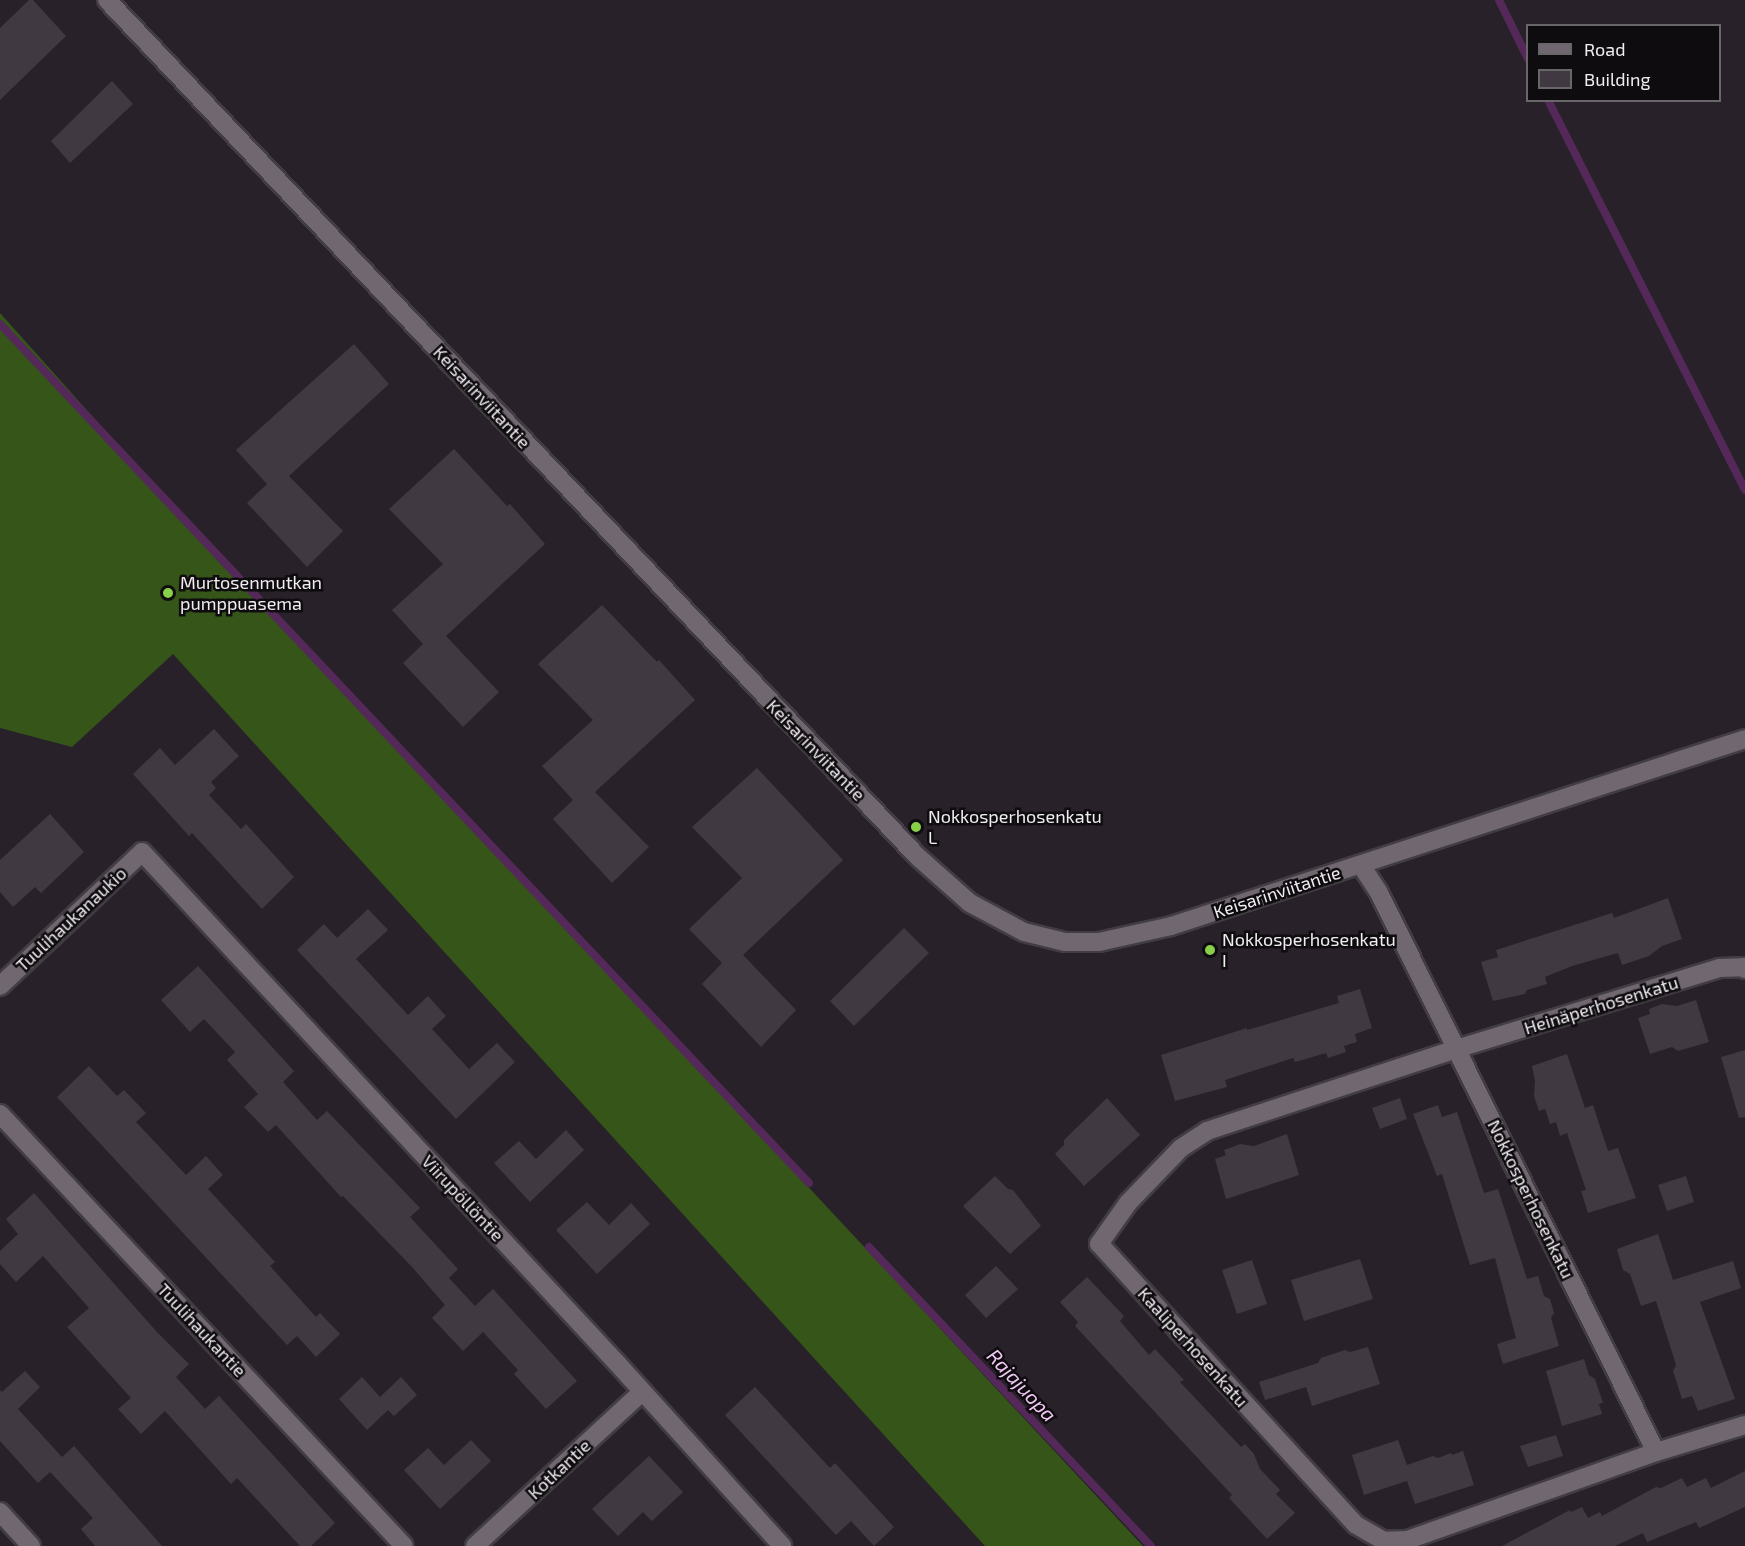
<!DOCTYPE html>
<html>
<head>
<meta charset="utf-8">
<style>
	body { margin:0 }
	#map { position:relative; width:1745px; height:1546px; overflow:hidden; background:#282129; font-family:"Exo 2",sans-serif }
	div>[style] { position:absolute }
	.forest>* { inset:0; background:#355519 }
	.stream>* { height:8px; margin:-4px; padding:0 4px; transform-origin:4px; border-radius:4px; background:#542959 }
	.building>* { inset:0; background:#413941 }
	.roads { filter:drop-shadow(2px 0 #423d43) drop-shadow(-2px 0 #423d43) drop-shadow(0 2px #423d43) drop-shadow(0 -2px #423d43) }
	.minor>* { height:18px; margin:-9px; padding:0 9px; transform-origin:9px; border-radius:9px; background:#706770 }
	.dots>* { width:16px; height:16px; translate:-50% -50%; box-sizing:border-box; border:3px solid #0f0c0f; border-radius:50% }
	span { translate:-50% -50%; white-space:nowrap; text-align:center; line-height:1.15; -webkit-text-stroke:5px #0f0c0f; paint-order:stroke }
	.street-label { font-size:18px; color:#f1edf2 }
	.poi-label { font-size:18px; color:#f1edf2 }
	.left { translate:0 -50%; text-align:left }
	.water-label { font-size:20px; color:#f2c9f6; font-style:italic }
	.legend { position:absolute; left:1526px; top:24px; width:195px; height:78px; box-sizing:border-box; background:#0f0c0f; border:2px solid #69666a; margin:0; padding:8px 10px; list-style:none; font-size:18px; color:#f1edf2 }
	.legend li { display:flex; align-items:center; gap:12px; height:30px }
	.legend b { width:30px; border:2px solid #69666a }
</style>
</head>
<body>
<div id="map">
	<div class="forest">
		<div style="clip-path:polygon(0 313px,152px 483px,1143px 1546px,985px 1546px,173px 654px,72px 747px,0 728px)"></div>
	</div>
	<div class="stream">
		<div style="left:1499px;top:0;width:66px;rotate:63.8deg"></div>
		<div style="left:1548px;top:100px;width:437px;rotate:63.2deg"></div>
		<div style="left:0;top:324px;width:1180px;rotate:46.72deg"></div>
		<div style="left:869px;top:1247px;width:411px;rotate:46.7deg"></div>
	</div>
	<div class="building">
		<div style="clip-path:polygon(29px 0,33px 0,66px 36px,0 100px,0 28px)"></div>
		<div style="clip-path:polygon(112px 81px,133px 104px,70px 163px,51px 141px)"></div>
		<div style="clip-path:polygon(354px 344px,389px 384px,289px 476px,343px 531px,307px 567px,247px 503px,267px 484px,236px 450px)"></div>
		<div style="clip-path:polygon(454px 449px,507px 506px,510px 504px,545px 544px,446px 636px,499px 692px,463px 727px,403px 663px,423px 644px,392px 610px,443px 564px,389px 509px)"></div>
		<div style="clip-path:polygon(602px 605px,657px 662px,659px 660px,695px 700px,595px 792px,649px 847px,612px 883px,553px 819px,573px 800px,542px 766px,593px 720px,538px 664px)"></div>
		<div style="clip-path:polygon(214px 729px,239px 756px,211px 782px,216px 788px,209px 795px,241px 829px,246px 824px,294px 877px,262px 909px,192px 833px,189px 836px,133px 774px,160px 748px,175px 765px)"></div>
		<div style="clip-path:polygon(757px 768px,843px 860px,743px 955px,796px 1010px,761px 1047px,702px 984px,722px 963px,689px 929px,742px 878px,692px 827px)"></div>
		<div style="clip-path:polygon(50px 814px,84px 852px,41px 893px,35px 887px,13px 907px,0 892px,0 860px)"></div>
		<div style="clip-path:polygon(1668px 898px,1682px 939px,1662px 946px,1649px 956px,1622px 965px,1618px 953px,1572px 966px,1545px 977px,1547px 984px,1527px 990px,1525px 994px,1493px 1001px,1481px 962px,1498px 957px,1496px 950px,1612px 913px,1614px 918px)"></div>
		<div style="clip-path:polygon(368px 909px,388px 930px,356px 959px,408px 1015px,428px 996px,446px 1016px,432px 1029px,469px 1069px,497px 1043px,515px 1062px,456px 1119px,297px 950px,324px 924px,337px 938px)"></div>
		<div style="clip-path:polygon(904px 928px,929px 953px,854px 1026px,830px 1001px)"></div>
		<div style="clip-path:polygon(198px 966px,294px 1071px,283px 1082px,317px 1120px,327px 1111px,420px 1208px,410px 1217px,458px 1269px,449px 1278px,475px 1306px,493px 1289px,577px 1381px,546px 1409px,514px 1374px,518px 1370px,483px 1332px,463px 1351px,432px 1318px,445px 1305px,412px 1267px,343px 1196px,341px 1197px,276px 1125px,268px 1132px,244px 1107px,258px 1094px,227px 1060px,235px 1052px,204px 1019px,190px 1032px,161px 1000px)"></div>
		<div style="clip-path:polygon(1360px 989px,1372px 1028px,1355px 1034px,1357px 1042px,1344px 1046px,1346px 1052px,1328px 1058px,1326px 1053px,1295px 1062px,1293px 1058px,1225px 1080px,1227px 1087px,1175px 1101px,1161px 1055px,1247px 1028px,1247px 1030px,1339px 1003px,1337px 996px)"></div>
		<div style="clip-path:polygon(1696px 1000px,1709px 1042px,1678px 1051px,1672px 1047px,1650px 1054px,1638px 1018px,1650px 1014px,1649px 1009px,1662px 1004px,1677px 1006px)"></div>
		<div style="clip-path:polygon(1745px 1050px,1745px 1117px,1739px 1118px,1721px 1057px)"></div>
		<div style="clip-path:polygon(1567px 1054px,1585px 1108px,1593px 1105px,1608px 1151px,1618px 1148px,1636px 1198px,1588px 1213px,1581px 1191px,1586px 1190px,1567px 1133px,1560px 1136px,1556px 1122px,1550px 1124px,1545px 1109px,1539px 1111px,1534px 1096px,1535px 1081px,1532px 1066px)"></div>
		<div style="clip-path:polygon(89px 1066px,117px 1096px,124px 1090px,146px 1113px,136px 1122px,186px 1175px,206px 1156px,223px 1175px,208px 1189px,275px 1262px,270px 1266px,316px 1317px,320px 1313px,340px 1334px,316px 1357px,297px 1336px,287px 1345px,57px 1097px)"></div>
		<div style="clip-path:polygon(1107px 1098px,1140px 1135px,1084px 1186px,1055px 1154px,1064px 1145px,1064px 1140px)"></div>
		<div style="clip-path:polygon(1400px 1098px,1407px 1119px,1380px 1129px,1372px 1108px)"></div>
		<div style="clip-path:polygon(1438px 1105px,1442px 1117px,1457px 1112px,1484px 1193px,1498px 1189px,1527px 1279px,1538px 1276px,1544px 1296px,1550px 1299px,1554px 1313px,1551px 1318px,1559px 1346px,1503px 1364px,1497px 1344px,1516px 1338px,1495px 1258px,1470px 1265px,1442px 1174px,1437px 1176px,1413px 1114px)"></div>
		<div style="clip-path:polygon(566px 1130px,584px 1150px,530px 1202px,494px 1163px,519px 1141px,536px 1159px)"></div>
		<div style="clip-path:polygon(1287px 1134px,1299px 1175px,1226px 1199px,1215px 1159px,1226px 1155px,1224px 1150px,1240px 1144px,1254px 1146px)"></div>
		<div style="clip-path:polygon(995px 1176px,1008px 1189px,1013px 1190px,1041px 1226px,1010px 1254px,963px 1206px)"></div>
		<div style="clip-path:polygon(1686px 1176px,1694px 1202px,1667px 1211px,1658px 1185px)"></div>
		<div style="clip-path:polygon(34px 1193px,156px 1331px,189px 1364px,176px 1377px,205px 1409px,219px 1396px,335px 1523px,311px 1546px,300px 1546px,237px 1478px,231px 1484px,165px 1411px,141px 1434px,118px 1409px,131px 1398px,67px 1327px,89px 1308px,43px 1256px,16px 1282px,0 1264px,0 1251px,18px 1234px,6px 1219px)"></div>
		<div style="clip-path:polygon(587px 1202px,609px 1225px,631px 1203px,650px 1224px,597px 1274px,556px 1230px)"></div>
		<div style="clip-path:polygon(1658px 1234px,1673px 1280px,1733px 1261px,1741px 1288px,1700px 1302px,1735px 1399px,1698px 1411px,1692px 1396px,1682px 1399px,1673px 1371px,1676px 1365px,1656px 1301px,1641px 1306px,1630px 1274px,1623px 1270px,1617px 1249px)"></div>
		<div style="clip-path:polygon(1360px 1259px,1373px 1299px,1304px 1321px,1291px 1280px)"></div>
		<div style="clip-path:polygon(1252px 1260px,1267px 1304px,1237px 1314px,1222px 1270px)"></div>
		<div style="clip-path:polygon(996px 1266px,1018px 1289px,986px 1318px,965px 1295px)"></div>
		<div style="clip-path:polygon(1087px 1277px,1124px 1316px,1120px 1321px,1149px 1355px,1155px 1349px,1184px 1380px,1180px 1382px,1241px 1447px,1245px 1444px,1254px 1454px,1260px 1469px,1280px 1490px,1276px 1494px,1295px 1513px,1267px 1539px,1229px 1498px,1232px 1495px,1075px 1326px,1078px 1322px,1060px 1302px)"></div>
		<div style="clip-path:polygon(1368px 1347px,1380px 1384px,1312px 1406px,1306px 1387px,1265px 1400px,1259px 1382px,1318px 1363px,1321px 1358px,1345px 1350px,1350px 1352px)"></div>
		<div style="clip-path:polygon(1584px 1359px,1589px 1375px,1595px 1379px,1603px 1403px,1599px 1404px,1602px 1414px,1562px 1426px,1546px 1371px)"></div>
		<div style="clip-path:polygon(25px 1371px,40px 1387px,18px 1409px,62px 1457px,74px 1446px,162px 1546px,95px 1546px,81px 1529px,93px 1518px,50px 1472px,38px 1483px,0 1441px,0 1390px,2px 1392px)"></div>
		<div style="clip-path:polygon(362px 1377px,380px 1397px,401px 1377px,417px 1395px,394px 1416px,388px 1410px,367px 1430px,339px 1399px)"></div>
		<div style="clip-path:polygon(755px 1387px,830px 1468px,835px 1463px,894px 1527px,874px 1546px,851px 1521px,836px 1535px,725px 1415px)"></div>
		<div style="clip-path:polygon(1556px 1435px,1563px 1456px,1528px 1467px,1520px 1446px)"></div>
		<div style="clip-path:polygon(471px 1440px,491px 1461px,440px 1509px,404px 1470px,428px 1448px,444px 1465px)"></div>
		<div style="clip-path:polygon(1398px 1440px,1407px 1465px,1433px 1456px,1438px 1458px,1451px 1453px,1452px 1455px,1463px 1451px,1474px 1485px,1415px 1504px,1407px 1481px,1364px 1495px,1352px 1455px)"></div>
		<div style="clip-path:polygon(649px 1456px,683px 1492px,652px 1521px,643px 1512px,618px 1536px,592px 1509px)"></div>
		<div style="clip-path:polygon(1745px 1471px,1745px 1507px,1699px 1528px,1696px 1522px,1647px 1542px,1643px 1533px,1615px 1546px,1502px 1546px,1570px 1510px,1571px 1512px,1582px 1507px,1588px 1518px,1600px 1512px,1602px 1516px,1656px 1487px,1661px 1488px,1682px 1478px,1687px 1487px,1706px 1478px,1711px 1488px)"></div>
	</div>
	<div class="roads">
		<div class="minor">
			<div style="left:107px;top:0;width:1180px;rotate:46.58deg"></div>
			<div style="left:918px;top:857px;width:69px;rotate:41.5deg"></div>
			<div style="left:970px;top:903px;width:61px;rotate:28.2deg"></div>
			<div style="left:1024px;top:932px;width:42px;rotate:13.7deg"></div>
			<div style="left:1065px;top:942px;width:34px"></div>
			<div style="left:1099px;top:942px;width:74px;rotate:-12.5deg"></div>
			<div style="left:1171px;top:926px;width:604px;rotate:-18.04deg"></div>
			<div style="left:1361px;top:865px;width:33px;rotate:57deg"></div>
			<div style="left:1379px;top:893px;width:624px;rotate:63.64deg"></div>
			<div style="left:1656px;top:1452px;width:93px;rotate:-16.9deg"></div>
			<div style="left:0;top:986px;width:195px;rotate:-43.3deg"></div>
			<div style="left:142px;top:852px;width:696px;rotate:47.1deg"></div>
			<div style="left:616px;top:1362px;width:248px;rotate:47.9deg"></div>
			<div style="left:0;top:1114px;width:591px;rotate:46.92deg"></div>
			<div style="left:1656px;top:1452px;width:263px;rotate:160.5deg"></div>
			<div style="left:1408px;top:1540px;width:24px;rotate:178deg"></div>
			<div style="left:1384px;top:1541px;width:32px;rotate:-150deg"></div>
			<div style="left:1356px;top:1525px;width:381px;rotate:-132.4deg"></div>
			<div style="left:1099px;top:1244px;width:50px;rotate:-54.7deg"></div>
			<div style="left:1128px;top:1203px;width:76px;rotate:-46.1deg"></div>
			<div style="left:1181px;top:1148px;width:31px;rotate:-33deg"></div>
			<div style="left:1207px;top:1131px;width:262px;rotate:-18.2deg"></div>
			<div style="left:1456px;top:1049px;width:276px;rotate:-17.1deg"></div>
			<div style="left:1720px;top:968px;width:23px;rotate:-2deg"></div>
			<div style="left:1743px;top:967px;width:3px;rotate:45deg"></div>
			<div style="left:0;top:1512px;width:46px;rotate:47.6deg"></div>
			<div style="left:475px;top:1546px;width:227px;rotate:-42.7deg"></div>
		</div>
	</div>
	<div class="dots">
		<div style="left:168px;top:593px;background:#89cf49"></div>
		<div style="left:916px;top:827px;background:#89cf49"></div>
		<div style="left:1210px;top:950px;background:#89cf49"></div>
	</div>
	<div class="street-label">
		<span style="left:482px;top:397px;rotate:47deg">Keisarinviitantie</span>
		<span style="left:816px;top:750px;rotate:46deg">Keisarinviitantie</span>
		<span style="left:1277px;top:892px;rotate:-18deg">Keisarinviitantie</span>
		<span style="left:71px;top:919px;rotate:-43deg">Tuulihaukanaukio</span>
		<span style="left:1601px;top:1005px;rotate:-17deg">Heinäperhosenkatu</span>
		<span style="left:463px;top:1198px;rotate:47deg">Viirupöllöntie</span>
		<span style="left:1531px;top:1199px;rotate:64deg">Nokkosperhosenkatu</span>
		<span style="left:202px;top:1330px;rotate:47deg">Tuulihaukantie</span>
		<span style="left:1193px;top:1347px;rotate:48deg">Kaaliperhosenkatu</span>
		<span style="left:559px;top:1469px;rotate:-43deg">Kotkantie</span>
	</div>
	<div class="poi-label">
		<span class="left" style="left:180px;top:593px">Murtosenmutkan<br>pumppuasema</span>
		<span class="left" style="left:928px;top:827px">Nokkosperhosenkatu<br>L</span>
		<span class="left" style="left:1222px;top:950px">Nokkosperhosenkatu<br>I</span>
	</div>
	<div class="water-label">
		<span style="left:1022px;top:1385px;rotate:47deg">Rajajuopa</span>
	</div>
	<ul class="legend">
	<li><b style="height:8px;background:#706770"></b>Road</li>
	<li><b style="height:16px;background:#413941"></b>Building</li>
	</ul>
</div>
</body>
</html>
